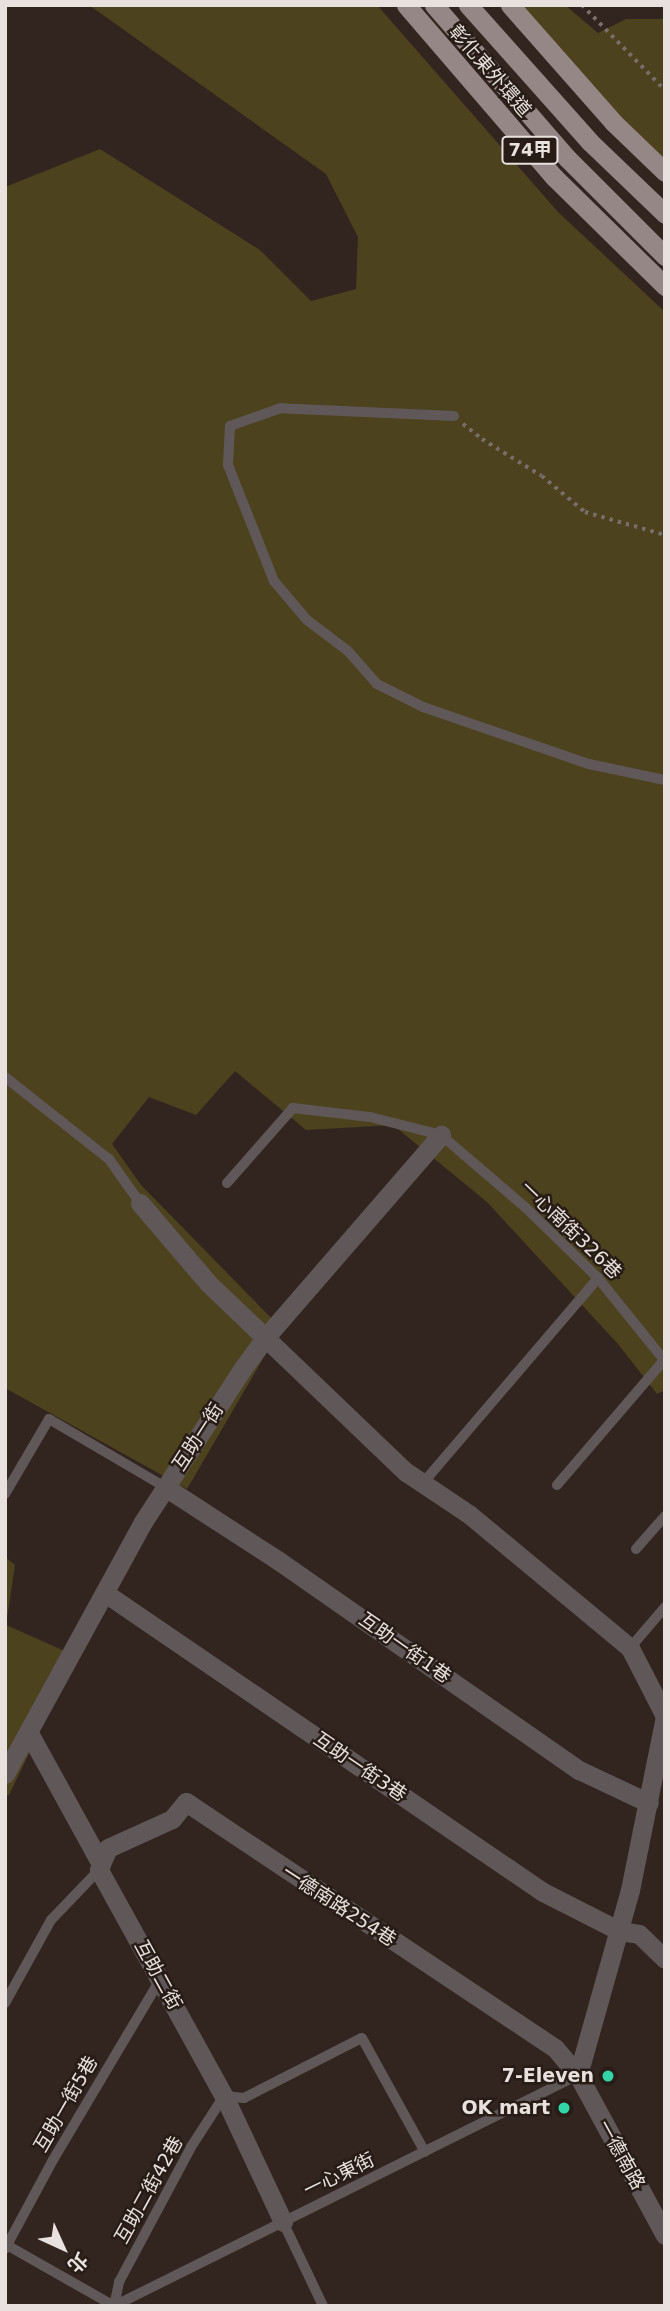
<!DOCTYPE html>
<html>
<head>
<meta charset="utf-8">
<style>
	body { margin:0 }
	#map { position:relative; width:670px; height:2311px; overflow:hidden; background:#322520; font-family:"DejaVu Sans","Noto Sans TC",sans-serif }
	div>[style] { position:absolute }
	.green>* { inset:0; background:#4d421e }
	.path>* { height:3.5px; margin-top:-1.75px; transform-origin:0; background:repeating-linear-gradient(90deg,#786d68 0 3.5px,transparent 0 8.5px) }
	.service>* { height:10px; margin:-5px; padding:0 5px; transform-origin:5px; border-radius:5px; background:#605858 }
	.minor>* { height:19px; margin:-9.5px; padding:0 9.5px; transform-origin:9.5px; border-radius:9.5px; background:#605858 }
	.primary>* { height:19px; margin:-9.5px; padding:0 9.5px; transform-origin:9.5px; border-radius:9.5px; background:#968787 }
	.dots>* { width:19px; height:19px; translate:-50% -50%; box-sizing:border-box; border:4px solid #281c17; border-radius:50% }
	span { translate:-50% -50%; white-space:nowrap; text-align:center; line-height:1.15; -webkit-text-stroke:5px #281c17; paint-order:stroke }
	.shield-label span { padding:2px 5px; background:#281c17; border:2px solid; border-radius:5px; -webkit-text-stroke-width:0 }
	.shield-label { font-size:18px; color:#e9e1dd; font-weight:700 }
	.street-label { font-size:19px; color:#e9e1dd }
	.poi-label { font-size:19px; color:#e9e1dd; font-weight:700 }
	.right { translate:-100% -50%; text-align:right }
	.frame { position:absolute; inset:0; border:7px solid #e9e1dd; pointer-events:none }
	.north { position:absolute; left:28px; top:2213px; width:70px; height:70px; -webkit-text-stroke:5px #281c17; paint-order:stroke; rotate:135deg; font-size:19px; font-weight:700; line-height:28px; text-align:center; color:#e9e1dd }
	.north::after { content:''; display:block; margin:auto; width:24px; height:32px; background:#e9e1dd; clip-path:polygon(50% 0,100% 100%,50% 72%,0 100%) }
</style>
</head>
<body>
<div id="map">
	<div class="green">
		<div style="clip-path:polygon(89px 5px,377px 5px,558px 212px,665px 312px,665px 1390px,657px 1394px,618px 1344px,487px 1202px,393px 1125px,306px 1130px,235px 1071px,196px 1115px,149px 1097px,112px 1144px,141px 1185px,281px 1328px,187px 1489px,5px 1388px,5px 187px,100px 149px,260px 250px,311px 301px,356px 289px,358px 237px,326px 174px)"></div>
		<div style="clip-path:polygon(503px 5px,565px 5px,598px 33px,626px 19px,665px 19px,665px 172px)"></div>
		<div style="clip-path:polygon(5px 1557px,15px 1565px,6px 1625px,76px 1656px,9px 1795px,5px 1795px)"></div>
	</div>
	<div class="path">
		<div style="left:582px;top:5px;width:119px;rotate:45.7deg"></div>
		<div style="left:463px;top:424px;width:24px;rotate:38deg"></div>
		<div style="left:482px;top:439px;width:70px;rotate:31.7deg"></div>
		<div style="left:542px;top:476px;width:56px;rotate:39.9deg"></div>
		<div style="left:585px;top:512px;width:83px;rotate:16deg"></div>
	</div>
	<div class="service">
		<div style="left:454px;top:416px;width:173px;rotate:-177.4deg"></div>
		<div style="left:281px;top:408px;width:54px;rotate:160.6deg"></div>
		<div style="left:230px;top:426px;width:39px;rotate:93deg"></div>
		<div style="left:228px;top:465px;width:125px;rotate:68.4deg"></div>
		<div style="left:274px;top:581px;width:51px;rotate:49.8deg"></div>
		<div style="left:307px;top:620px;width:51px;rotate:37.1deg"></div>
		<div style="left:348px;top:651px;width:44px;rotate:48.7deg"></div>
		<div style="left:377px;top:684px;width:51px;rotate:26.6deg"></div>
		<div style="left:423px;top:707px;width:176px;rotate:19deg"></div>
		<div style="left:589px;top:764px;width:78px;rotate:11.9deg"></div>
		<div style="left:5px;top:1077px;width:132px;rotate:38.3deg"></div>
		<div style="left:109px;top:1159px;width:54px;rotate:54.8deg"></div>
		<div style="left:227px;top:1183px;width:100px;rotate:-48.7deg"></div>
		<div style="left:293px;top:1108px;width:78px;rotate:6.7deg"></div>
		<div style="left:370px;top:1117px;width:73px;rotate:14.2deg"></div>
		<div style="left:441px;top:1135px;width:111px;rotate:40.6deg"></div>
		<div style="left:525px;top:1207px;width:102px;rotate:44.2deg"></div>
		<div style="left:598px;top:1278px;width:107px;rotate:51.1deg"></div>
		<div style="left:423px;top:1483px;width:270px;rotate:-49.5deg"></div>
		<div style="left:557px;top:1485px;width:165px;rotate:-49.4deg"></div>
		<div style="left:5px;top:1494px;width:87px;rotate:-59.6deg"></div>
		<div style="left:49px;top:1419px;width:134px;rotate:30.4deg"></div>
		<div style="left:636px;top:1549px;width:44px;rotate:-48.7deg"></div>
		<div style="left:630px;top:1648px;width:54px;rotate:-49.5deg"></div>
		<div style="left:5px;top:2003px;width:95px;rotate:-61deg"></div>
		<div style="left:51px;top:1920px;width:69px;rotate:-46.2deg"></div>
		<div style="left:283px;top:2222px;width:93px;rotate:64.5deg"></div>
		<div style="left:5px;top:2244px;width:125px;rotate:29.6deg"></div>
		<div style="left:5px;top:2249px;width:101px;rotate:-61.7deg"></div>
		<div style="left:53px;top:2160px;width:212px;rotate:-59.3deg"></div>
		<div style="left:114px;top:2306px;width:25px;rotate:-78deg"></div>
		<div style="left:119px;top:2282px;width:153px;rotate:-61.9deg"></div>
		<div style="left:191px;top:2147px;width:61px;rotate:-57.1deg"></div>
		<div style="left:224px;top:2096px;width:20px;rotate:6deg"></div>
		<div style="left:244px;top:2098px;width:132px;rotate:-27deg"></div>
		<div style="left:362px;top:2038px;width:130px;rotate:61.1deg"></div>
		<div style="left:114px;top:2306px;width:518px;rotate:-26.47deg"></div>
	</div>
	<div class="minor">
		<div style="left:140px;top:1203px;width:105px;rotate:49.6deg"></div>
		<div style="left:208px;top:1283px;width:274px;rotate:43.7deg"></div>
		<div style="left:406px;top:1472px;width:77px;rotate:33.9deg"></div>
		<div style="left:470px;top:1515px;width:208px;rotate:39.7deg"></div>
		<div style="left:630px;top:1648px;width:76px;rotate:62.8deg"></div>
		<div style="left:165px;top:1487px;width:136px;rotate:33deg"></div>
		<div style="left:279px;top:1561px;width:366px;rotate:34.9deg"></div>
		<div style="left:579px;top:1770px;width:77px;rotate:25.2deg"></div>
		<div style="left:105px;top:1593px;width:530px;rotate:34.32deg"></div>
		<div style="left:543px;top:1892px;width:86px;rotate:26.9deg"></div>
		<div style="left:620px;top:1931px;width:19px;rotate:9deg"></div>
		<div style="left:639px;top:1934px;width:36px;rotate:44deg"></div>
		<div style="left:29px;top:1733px;width:149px;rotate:61.2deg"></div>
		<div style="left:101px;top:1864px;width:6px;rotate:108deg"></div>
		<div style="left:99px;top:1870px;width:258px;rotate:61.1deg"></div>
		<div style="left:224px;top:2096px;width:139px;rotate:64.9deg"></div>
		<div style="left:5px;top:1774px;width:287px;rotate:-61.3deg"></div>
		<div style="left:143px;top:1522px;width:184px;rotate:-57deg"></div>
		<div style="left:243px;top:1368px;width:37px;rotate:-54deg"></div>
		<div style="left:265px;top:1338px;width:269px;rotate:-49.1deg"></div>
		<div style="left:101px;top:1864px;width:17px;rotate:-66deg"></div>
		<div style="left:108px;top:1848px;width:70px;rotate:-24.4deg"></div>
		<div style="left:172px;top:1819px;width:22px;rotate:-51deg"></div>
		<div style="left:186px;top:1802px;width:443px;rotate:33.7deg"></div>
		<div style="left:555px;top:2048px;width:35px;rotate:50deg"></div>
		<div style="left:578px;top:2075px;width:182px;rotate:61.5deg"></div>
		<div style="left:578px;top:2075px;width:192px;rotate:-74.3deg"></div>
		<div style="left:630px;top:1890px;width:177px;rotate:-78.6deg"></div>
	</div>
	<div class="primary">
		<div style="left:406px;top:5px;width:227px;rotate:49.3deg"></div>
		<div style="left:554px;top:177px;width:156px;rotate:44.5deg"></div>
		<div style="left:434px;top:5px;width:203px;rotate:49deg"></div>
		<div style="left:567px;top:158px;width:139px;rotate:45deg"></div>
		<div style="left:468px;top:5px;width:183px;rotate:48.3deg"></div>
		<div style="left:590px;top:142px;width:104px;rotate:43.8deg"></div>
		<div style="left:510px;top:5px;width:156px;rotate:48.6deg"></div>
		<div style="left:613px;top:122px;width:72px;rotate:43.9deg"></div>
	</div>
	<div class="dots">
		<div style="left:608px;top:2076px;background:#33d4a8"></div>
		<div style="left:564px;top:2108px;background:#33d4a8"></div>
	</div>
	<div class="shield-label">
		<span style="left:530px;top:150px">74甲</span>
	</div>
	<div class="street-label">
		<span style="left:490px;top:71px;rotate:49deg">彰化東外環道</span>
		<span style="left:571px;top:1230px;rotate:44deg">一心南街326巷</span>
		<span style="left:198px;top:1437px;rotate:-57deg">互助一街</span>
		<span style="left:405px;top:1648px;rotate:35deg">互助一街1巷</span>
		<span style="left:360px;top:1767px;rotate:34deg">互助一街3巷</span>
		<span style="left:339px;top:1906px;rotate:33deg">一德南路254巷</span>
		<span style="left:158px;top:1975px;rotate:61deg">互助二街</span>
		<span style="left:66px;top:2104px;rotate:-60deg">互助一街5巷</span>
		<span style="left:621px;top:2155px;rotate:61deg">一德南路</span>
		<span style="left:339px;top:2175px;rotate:-26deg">一心東街</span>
		<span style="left:149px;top:2190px;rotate:-61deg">互助二街42巷</span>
	</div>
	<div class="poi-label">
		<span class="right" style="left:594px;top:2076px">7-Eleven</span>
		<span class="right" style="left:550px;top:2108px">OK mart</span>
	</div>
	<div class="frame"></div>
	<div class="north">北</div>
</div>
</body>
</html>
